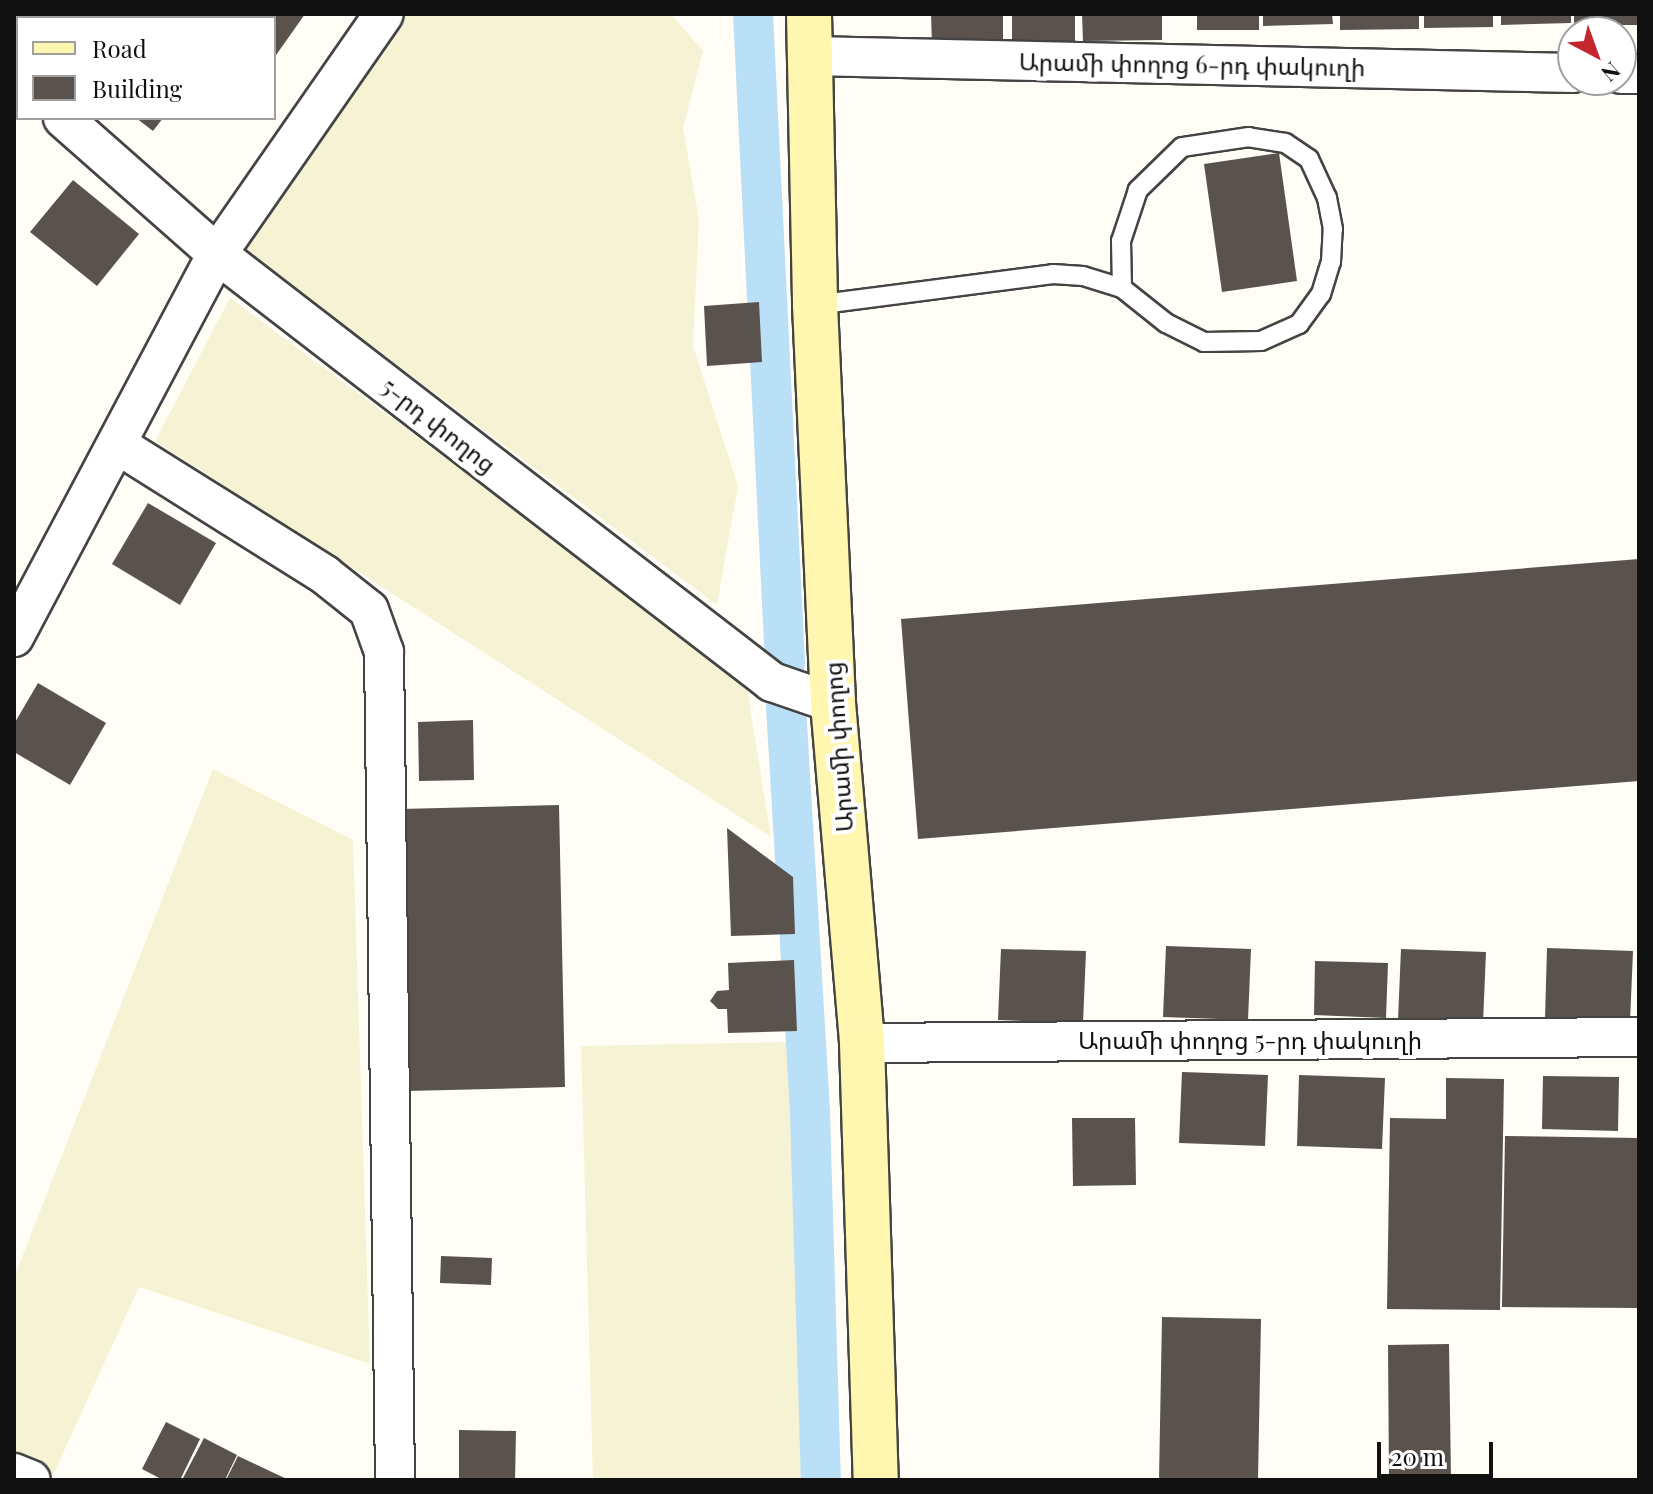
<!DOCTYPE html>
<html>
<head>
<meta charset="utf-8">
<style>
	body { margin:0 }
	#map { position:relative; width:1653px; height:1494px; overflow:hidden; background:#fffdf5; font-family:"Playfair Display","Noto Sans Armenian",serif }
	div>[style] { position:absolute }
	.farmland>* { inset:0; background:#f6f3d4 }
	.canal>* { height:40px; margin:-20px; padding:0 20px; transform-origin:20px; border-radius:20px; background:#b9e0f7 }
	.building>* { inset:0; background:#5a524d }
	.roads { filter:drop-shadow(2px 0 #444) drop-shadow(-2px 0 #444) drop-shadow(0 2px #444) drop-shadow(0 -2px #444) }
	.lane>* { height:18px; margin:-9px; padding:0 9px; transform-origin:9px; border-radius:9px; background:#fff }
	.street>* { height:38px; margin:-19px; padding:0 19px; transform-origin:19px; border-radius:19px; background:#fff }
	.secondary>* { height:44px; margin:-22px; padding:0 22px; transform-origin:22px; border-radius:22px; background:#fff6b0 }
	span { translate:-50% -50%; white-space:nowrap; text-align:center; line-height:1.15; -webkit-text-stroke:8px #fff; paint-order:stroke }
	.street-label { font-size:24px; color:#111 }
	.frame { position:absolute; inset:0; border:16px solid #111; pointer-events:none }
	.legend { position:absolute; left:16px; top:16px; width:260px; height:104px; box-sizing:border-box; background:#fff; border:2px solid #a0a0a0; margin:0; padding:10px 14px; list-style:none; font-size:24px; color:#111 }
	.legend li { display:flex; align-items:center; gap:16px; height:40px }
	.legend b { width:40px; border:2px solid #a0a0a0 }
	.north { position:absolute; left:1557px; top:16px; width:80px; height:80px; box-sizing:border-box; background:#fff; border:2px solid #a0a0a0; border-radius:50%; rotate:139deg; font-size:22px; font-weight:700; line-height:32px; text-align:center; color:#111 }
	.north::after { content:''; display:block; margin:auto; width:28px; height:36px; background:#c4262e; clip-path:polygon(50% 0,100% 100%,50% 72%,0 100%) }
	.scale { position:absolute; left:1377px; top:1442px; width:116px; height:36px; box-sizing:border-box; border:4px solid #111; border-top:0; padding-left:10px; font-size:24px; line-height:28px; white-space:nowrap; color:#111; -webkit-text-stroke:6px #fff; paint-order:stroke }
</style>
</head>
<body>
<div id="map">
	<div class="farmland">
		<div style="clip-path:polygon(404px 14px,671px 14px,703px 51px,683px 128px,699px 219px,693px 346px,738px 486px,717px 605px,240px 247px)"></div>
		<div style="clip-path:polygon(230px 298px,746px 682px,771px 837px,155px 441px)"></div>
		<div style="clip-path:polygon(213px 769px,353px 840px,370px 1364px,139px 1287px,53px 1475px,14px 1457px,14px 1278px)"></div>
		<div style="clip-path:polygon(795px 1042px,814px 1480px,593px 1480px,581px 1046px)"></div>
	</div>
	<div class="canal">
		<div style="left:753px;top:14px;width:650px;rotate:87.18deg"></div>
		<div style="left:786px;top:707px;width:408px;rotate:86.6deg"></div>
		<div style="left:810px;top:1114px;width:366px;rotate:88.3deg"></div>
	</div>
	<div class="building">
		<div style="clip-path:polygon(14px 14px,163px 14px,160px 18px,18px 18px,18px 48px,14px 45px)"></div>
		<div style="clip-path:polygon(166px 14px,305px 14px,274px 58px,274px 18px,171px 18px)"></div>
		<div style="clip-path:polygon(931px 14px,1003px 14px,1003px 43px,932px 45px)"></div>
		<div style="clip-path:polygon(1012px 14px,1075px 14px,1075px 42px,1012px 42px)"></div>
		<div style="clip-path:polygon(1082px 14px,1162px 14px,1162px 40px,1083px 41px)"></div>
		<div style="clip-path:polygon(1197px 14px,1259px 14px,1259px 30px,1197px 30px)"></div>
		<div style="clip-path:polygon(1263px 14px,1332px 14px,1333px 24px,1263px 26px)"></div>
		<div style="clip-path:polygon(1340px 14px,1419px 14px,1419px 29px,1340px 30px)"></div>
		<div style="clip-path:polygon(1424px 14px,1493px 14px,1493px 27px,1424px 28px)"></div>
		<div style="clip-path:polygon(1501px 14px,1571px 14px,1571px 23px,1501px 25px)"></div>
		<div style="clip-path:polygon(1574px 14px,1639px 14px,1639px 25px,1574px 25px)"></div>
		<div style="clip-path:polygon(136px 118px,163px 118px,153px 131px)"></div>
		<div style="clip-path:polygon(1279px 153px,1297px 281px,1222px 292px,1204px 164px)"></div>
		<div style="clip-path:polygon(73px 180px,139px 234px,97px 286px,30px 232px)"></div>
		<div style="clip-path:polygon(759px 302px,762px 362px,707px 366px,704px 306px)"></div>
		<div style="clip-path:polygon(148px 503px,216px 543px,180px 605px,112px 564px)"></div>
		<div style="clip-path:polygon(1639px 559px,1639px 781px,918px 839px,901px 619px)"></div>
		<div style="clip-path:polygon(38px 683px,106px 723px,70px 785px,14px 752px,14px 724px)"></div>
		<div style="clip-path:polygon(473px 720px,474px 780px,419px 781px,418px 722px)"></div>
		<div style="clip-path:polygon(559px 805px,565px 1087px,407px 1091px,401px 809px)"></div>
		<div style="clip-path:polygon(727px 828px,793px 877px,795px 934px,731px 936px)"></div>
		<div style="clip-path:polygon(1166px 946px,1251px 949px,1248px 1020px,1163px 1017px)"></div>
		<div style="clip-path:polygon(1547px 948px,1633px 951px,1630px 1022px,1545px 1019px)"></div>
		<div style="clip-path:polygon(1001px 949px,1086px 951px,1083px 1023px,998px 1020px)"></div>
		<div style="clip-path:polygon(1401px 949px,1486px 952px,1483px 1023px,1398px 1020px)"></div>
		<div style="clip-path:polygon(794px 960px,797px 1031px,728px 1033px,727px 1009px,718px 1009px,710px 1001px,717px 991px,729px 990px,728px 963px)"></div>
		<div style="clip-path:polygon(1315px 961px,1388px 963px,1386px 1018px,1314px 1015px)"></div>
		<div style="clip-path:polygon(1182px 1072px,1268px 1075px,1265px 1146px,1179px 1143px)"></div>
		<div style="clip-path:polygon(1299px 1075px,1385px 1078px,1382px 1149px,1297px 1146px)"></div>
		<div style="clip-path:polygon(1543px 1076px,1619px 1077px,1618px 1131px,1542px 1129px)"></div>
		<div style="clip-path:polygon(1446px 1078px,1504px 1079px,1500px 1310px,1387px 1309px,1390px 1118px,1446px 1119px)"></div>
		<div style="clip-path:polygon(1072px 1118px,1135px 1118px,1136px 1185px,1073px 1186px)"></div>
		<div style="clip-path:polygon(1505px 1136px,1639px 1138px,1639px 1308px,1502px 1307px)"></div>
		<div style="clip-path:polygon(441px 1256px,492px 1258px,491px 1285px,440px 1283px)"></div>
		<div style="clip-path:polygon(1162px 1317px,1261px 1319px,1258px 1480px,1159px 1480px)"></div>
		<div style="clip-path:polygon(1449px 1344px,1451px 1480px,1389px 1480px,1388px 1345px)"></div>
		<div style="clip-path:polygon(166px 1422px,200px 1439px,180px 1480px,163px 1480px,142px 1469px)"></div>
		<div style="clip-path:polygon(459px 1430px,516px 1431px,515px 1480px,459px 1480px)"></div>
		<div style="clip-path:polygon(204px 1438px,237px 1455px,225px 1480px,182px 1480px)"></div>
		<div style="clip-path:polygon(238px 1456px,274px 1473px,289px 1480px,226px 1480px)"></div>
	</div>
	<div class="roads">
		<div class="lane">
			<div style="left:815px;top:305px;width:240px;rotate:-7.4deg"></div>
			<div style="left:1053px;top:274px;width:30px;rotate:4deg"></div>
			<div style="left:1083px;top:276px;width:41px;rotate:17.1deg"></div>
			<div style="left:1122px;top:288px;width:56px;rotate:38.5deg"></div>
			<div style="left:1166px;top:323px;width:42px;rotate:26.6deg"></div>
			<div style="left:1204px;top:342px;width:57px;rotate:-1deg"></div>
			<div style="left:1261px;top:341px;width:42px;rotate:-24.1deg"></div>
			<div style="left:1299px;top:324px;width:37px;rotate:-54deg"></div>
			<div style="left:1321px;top:294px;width:34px;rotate:-73deg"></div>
			<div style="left:1331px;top:262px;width:33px;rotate:-87deg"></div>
			<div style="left:1333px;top:229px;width:32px;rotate:-101deg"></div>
			<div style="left:1327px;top:198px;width:43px;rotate:-114.8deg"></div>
			<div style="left:1309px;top:159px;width:29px;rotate:-146deg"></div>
			<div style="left:1285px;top:143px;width:36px;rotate:-171deg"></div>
			<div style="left:1249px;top:137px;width:68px;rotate:171.5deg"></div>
			<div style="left:1182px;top:147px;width:62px;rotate:135.7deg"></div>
			<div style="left:1138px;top:190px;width:54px;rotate:108.4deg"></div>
			<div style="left:1121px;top:241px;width:47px;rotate:88.8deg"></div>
		</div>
		<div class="street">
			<div style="left:811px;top:56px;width:762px;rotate:1.28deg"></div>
			<div style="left:14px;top:74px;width:6px;rotate:45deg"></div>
			<div style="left:1621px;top:74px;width:18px"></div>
			<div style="left:63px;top:118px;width:205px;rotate:41.4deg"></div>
			<div style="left:217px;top:254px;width:701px;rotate:37.64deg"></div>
			<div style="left:772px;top:682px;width:65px;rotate:19deg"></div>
			<div style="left:118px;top:445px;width:244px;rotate:32.1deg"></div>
			<div style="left:325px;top:575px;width:56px;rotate:38.5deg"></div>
			<div style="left:369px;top:610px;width:45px;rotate:70.3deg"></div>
			<div style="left:384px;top:652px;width:828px;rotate:89.24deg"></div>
			<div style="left:14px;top:637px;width:433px;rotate:-62.1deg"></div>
			<div style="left:217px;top:254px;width:292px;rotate:-55.2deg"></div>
			<div style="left:862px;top:1043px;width:777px;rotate:-0.44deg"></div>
			<div style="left:14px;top:1473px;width:18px;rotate:22deg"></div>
		</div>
		<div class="secondary">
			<div style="left:809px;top:14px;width:291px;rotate:88.8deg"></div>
			<div style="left:815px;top:305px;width:398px;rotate:87.4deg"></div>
			<div style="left:833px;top:703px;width:341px;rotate:85.1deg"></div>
			<div style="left:862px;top:1043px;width:437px;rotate:88.2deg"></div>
		</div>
	</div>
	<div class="street-label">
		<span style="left:1192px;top:64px;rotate:1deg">Արամի փողոց 6-րդ փակուղի</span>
		<span style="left:439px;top:425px;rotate:38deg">5-րդ փողոց</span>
		<span style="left:838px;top:747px;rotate:-94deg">Արամի փողոց</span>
		<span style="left:1250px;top:1040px">Արամի փողոց 5-րդ փակուղի</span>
	</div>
	<div class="frame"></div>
	<ul class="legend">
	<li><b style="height:10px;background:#fff6b0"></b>Road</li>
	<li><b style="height:22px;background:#5a524d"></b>Building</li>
	</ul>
	<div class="north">N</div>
	<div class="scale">20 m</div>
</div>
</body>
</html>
